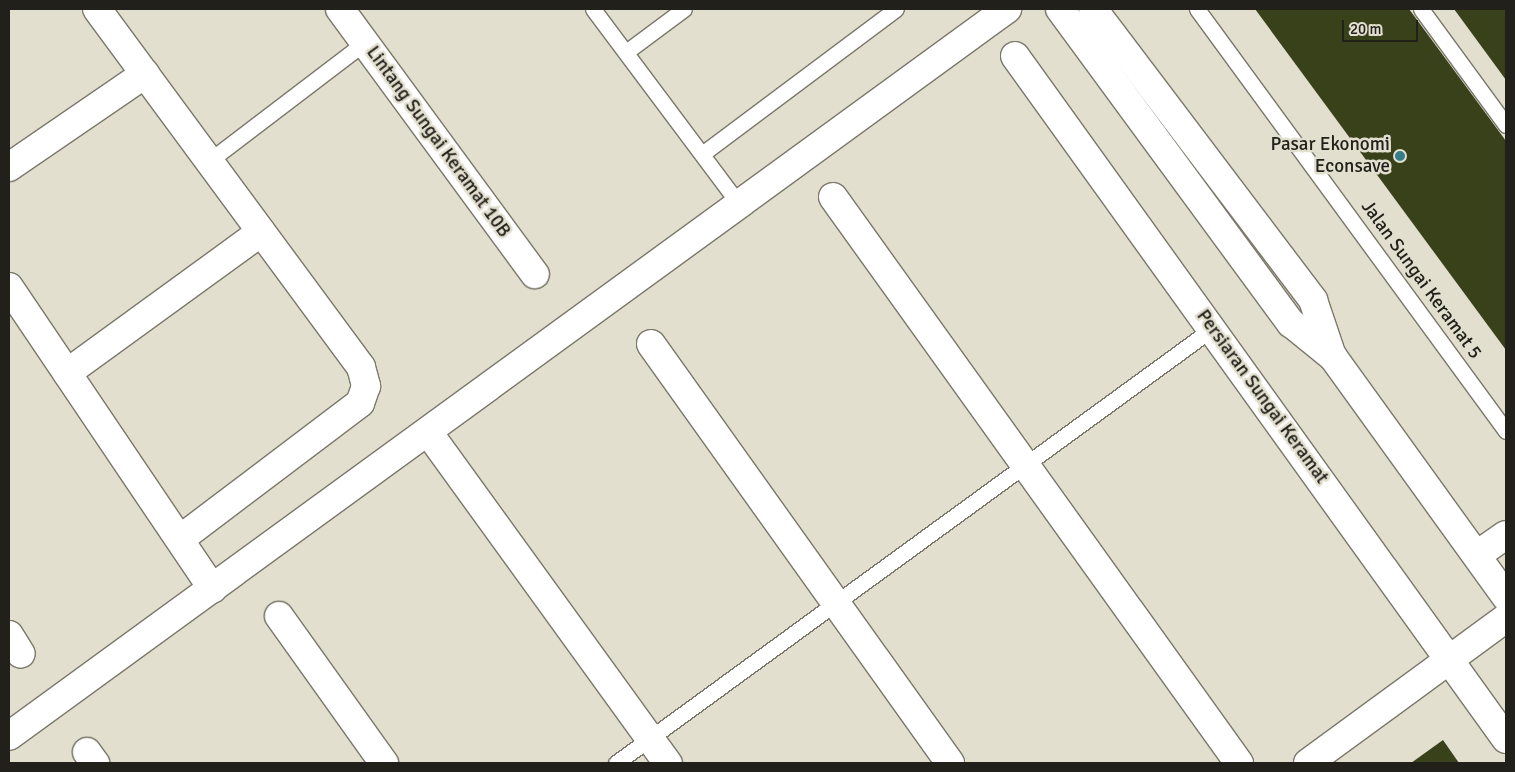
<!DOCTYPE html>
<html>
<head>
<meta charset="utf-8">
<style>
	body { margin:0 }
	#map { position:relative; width:1515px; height:772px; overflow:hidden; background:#e2dfcf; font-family:Signika,sans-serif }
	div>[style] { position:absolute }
	.building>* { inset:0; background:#39411b }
	.roads { filter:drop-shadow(1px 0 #7b786b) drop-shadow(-1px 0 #7b786b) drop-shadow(0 1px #7b786b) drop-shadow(0 -1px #7b786b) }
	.lane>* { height:15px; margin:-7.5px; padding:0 7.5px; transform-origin:7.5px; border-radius:7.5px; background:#fff }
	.street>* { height:28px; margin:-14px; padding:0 14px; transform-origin:14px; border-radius:14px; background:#fff }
	.dots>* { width:14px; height:14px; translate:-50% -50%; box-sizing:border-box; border:2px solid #e2dfcf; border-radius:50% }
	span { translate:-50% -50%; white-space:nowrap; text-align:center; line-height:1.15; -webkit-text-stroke:5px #e2dfcf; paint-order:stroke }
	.street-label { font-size:19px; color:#21201a }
	.poi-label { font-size:19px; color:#21201a }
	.right { translate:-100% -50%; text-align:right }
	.frame { position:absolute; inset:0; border:10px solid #21201a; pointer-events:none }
	.scale { position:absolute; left:1342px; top:20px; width:76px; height:22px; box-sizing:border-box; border:2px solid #21201a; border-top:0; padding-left:6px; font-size:15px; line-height:18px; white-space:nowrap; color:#21201a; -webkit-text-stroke:4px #e2dfcf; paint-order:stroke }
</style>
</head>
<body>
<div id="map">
	<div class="building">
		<div style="clip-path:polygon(1255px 9px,1409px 9px,1506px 141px,1506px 350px)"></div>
		<div style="clip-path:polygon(1454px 9px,1506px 9px,1506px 80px)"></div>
		<div style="clip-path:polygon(1443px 740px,1459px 763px,1411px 763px)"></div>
	</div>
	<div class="roads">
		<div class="lane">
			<div style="left:593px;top:9px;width:244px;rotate:53.2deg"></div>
			<div style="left:1197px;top:9px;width:523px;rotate:53.79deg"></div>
			<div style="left:1421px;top:9px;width:144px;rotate:53.8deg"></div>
			<div style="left:626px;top:52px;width:72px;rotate:-36.6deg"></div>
			<div style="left:702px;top:154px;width:242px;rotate:-36.8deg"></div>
			<div style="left:209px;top:161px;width:196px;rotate:-37.3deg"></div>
			<div style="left:616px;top:763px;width:739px;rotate:-36.08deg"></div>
		</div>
		<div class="street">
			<div style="left:97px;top:9px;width:445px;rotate:53.6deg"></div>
			<div style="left:361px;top:367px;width:20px;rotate:75deg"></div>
			<div style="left:366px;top:386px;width:18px;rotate:109deg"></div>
			<div style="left:360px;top:403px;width:226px;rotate:142.9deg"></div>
			<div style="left:340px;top:9px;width:329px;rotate:53.7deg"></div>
			<div style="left:1060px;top:9px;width:390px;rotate:53.7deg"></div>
			<div style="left:1291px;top:323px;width:54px;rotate:39deg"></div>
			<div style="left:1333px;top:357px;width:296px;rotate:54.2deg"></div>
			<div style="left:1093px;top:9px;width:365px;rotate:52.9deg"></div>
			<div style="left:1313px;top:300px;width:59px;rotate:71.3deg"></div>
			<div style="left:1015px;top:56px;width:841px;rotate:54.29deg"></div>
			<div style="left:9px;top:167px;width:165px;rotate:-34.4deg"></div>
			<div style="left:833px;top:197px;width:697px;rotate:54.35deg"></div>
			<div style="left:9px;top:287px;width:364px;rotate:56deg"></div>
			<div style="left:651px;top:344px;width:515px;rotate:54.49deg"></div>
			<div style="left:67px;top:373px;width:240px;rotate:-36deg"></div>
			<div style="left:428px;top:432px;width:409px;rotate:54.1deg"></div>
			<div style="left:1477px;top:555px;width:35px;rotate:-35deg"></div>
			<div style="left:279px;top:616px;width:181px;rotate:54.5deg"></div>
			<div style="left:9px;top:635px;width:22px;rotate:58deg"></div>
			<div style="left:9px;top:736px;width:1235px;rotate:-36.07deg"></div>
			<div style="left:87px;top:752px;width:14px;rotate:54deg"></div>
			<div style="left:1308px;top:763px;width:245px;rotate:-36.2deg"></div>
		</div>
	</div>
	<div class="dots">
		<div style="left:1400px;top:156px;background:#367e87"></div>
	</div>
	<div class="street-label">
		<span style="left:438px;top:142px;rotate:54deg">Lintang Sungai Keramat 10B</span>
		<span style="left:1421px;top:280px;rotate:54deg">Jalan Sungai Keramat 5</span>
		<span style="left:1262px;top:397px;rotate:54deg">Persiaran Sungai Keramat</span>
	</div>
	<div class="poi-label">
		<span class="right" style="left:1390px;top:156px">Pasar Ekonomi<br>Econsave</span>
	</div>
	<div class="frame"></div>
	<div class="scale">20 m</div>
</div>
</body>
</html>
